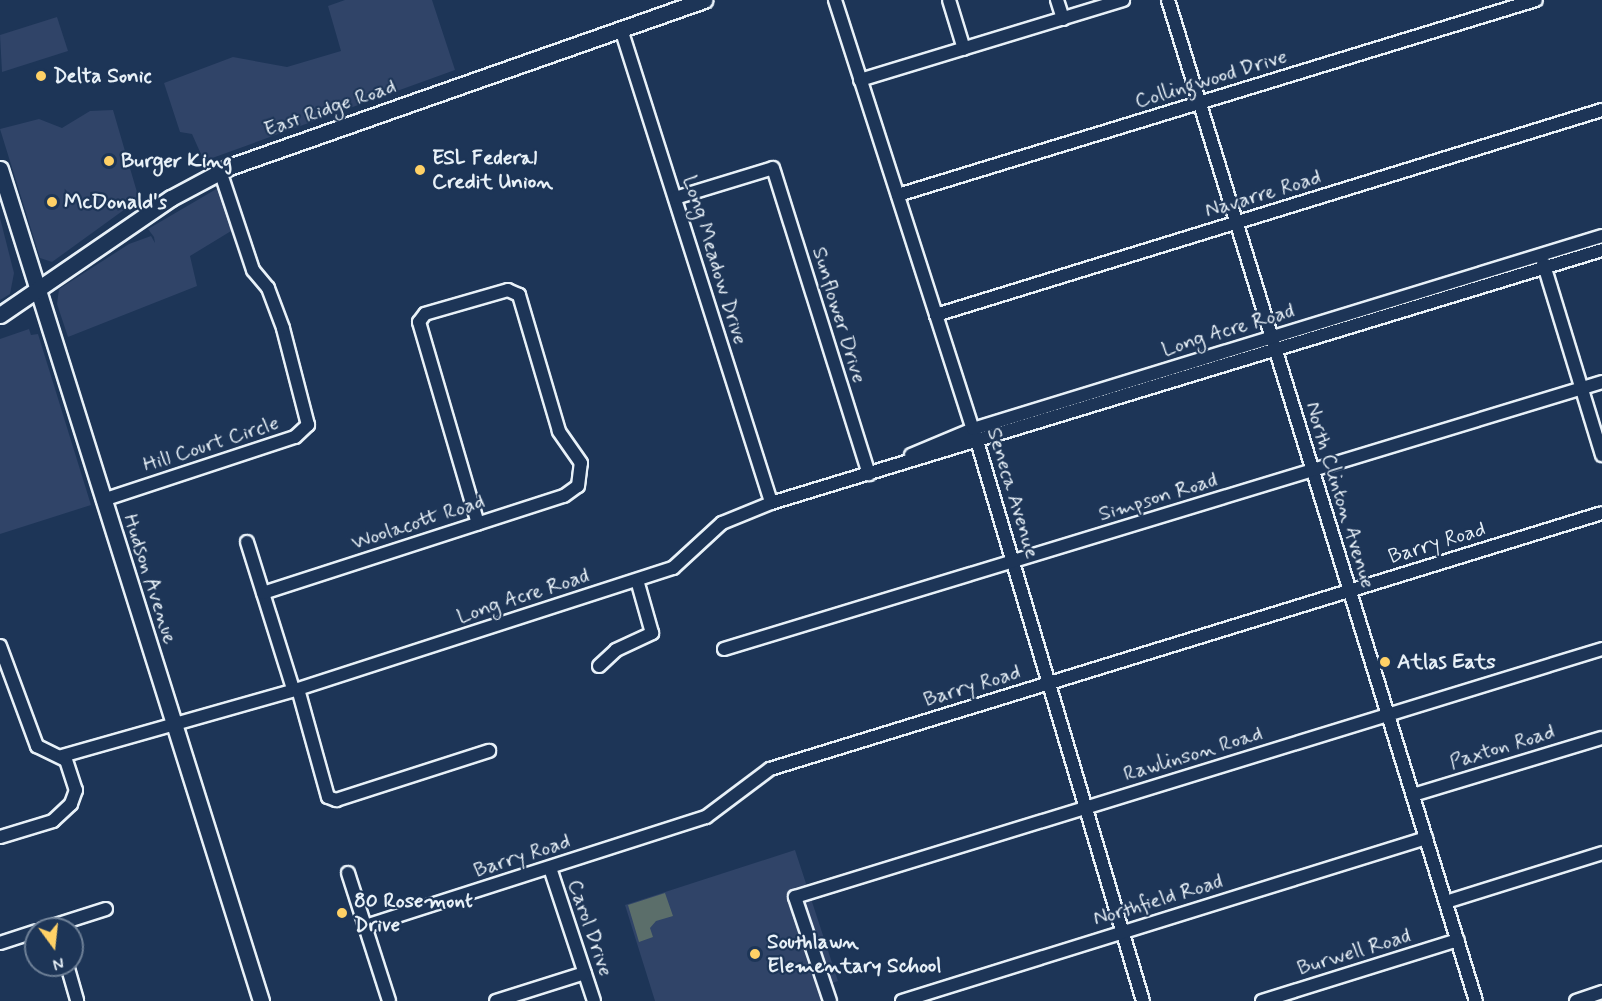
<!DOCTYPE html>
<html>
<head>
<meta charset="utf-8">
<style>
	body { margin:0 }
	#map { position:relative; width:1602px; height:1001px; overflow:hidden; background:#1d3557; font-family:Mynerve,sans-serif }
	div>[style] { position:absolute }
	.built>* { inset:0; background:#304468 }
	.green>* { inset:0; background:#5b6e6a }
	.roads { filter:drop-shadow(2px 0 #e8f1f8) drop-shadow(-2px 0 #e8f1f8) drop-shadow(0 2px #e8f1f8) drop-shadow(0 -2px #e8f1f8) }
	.minor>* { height:12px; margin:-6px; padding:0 6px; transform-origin:6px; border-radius:6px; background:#1d3557 }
	.major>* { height:15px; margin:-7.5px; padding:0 7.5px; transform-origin:7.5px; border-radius:7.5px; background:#1d3557 }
	.dots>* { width:16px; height:16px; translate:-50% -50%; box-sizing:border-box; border:3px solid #1d3557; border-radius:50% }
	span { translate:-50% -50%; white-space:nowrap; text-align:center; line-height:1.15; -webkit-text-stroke:4.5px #1d3557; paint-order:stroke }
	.poi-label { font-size:21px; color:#e8f1f8; font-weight:700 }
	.left { translate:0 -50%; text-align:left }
	.street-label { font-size:21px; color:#e8f1f8 }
	.north { position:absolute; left:24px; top:917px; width:60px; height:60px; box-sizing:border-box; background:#1d3557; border:2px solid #6e8097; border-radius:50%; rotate:165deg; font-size:16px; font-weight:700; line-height:24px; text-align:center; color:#e8f1f8 }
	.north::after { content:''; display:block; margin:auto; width:21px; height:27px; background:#ffd166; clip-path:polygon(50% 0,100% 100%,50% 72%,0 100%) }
</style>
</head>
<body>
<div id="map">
	<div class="built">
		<div style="clip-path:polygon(345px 0,432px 0,455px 70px,204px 161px,192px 134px,180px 132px,164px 83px,233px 57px,287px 67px,341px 51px,328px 6px)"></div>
		<div style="clip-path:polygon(57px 17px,68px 51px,2px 72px,0 35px)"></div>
		<div style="clip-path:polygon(113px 110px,139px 199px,52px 262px,40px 258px,0 129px,39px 119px,62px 128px,90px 111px)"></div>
		<div style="clip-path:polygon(218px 188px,236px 228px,190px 256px,197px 286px,68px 337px,57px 304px,59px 289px,129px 244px,151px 236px,155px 243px,154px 237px,148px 229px)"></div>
		<div style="clip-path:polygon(0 218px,14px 273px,10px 294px,0 300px)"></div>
		<div style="clip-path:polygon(29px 329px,31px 335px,38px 334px,91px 505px,0 534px,0 339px)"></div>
		<div style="clip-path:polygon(795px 850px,838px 981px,820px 987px,824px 1001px,655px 1001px,625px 905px)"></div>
	</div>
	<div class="green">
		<div style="clip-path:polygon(665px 893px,673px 916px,656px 921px,650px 928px,653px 937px,639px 942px,628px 905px)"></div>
	</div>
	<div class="roads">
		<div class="minor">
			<div style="left:835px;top:0;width:463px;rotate:72.2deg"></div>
			<div style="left:977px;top:441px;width:584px;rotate:73.49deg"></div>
			<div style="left:949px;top:0;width:51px;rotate:73deg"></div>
			<div style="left:1057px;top:0;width:20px;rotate:72deg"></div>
			<div style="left:1168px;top:0;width:1047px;rotate:72.9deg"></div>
			<div style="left:621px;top:29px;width:497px;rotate:72.4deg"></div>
			<div style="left:860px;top:80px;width:275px;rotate:-16.9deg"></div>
			<div style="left:898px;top:195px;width:667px;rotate:-17deg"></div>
			<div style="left:675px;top:198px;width:102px;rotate:-17deg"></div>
			<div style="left:773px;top:168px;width:321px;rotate:72.6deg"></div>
			<div style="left:1543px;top:262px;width:202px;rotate:73deg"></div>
			<div style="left:936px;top:315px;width:697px;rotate:-17.11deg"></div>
			<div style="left:911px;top:455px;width:67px;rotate:-22.8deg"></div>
			<div style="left:973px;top:429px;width:658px;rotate:-17.06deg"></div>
			<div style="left:103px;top:500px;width:202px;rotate:-18.2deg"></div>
			<div style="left:295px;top:437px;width:18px;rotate:-43deg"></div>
			<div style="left:308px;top:425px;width:100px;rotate:-104.5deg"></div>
			<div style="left:283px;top:328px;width:43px;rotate:-110.6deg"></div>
			<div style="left:268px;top:288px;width:23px;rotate:-130deg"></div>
			<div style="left:253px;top:270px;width:104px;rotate:-108.4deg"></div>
			<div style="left:247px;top:542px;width:151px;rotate:72.6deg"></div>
			<div style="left:263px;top:593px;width:316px;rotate:-17.9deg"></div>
			<div style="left:564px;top:496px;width:17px;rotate:-36deg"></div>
			<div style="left:578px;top:486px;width:23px;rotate:-83deg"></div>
			<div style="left:581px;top:463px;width:39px;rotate:-125deg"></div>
			<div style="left:559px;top:431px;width:142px;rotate:-106.4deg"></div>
			<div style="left:519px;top:295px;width:12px;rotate:-156deg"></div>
			<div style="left:508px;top:290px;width:86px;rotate:163.9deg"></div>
			<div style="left:425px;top:314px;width:10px;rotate:127deg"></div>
			<div style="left:419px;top:322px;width:210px;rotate:73.7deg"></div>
			<div style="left:0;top:646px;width:107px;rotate:69.7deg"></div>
			<div style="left:37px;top:746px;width:32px;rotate:26deg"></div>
			<div style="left:66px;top:760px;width:32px;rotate:72deg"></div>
			<div style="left:76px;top:790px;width:15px;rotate:110deg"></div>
			<div style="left:71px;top:804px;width:25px;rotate:137deg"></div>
			<div style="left:53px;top:821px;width:55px;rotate:163.2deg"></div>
			<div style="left:724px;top:649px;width:918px;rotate:-16.91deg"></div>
			<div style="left:599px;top:666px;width:23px;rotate:-43deg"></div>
			<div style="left:616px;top:650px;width:40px;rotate:-25deg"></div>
			<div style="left:652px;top:633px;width:55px;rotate:-105.8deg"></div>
			<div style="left:298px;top:689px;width:112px;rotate:74.5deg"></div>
			<div style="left:328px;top:797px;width:9px;rotate:21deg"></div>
			<div style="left:336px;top:800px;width:161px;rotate:-17.8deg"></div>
			<div style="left:62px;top:756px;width:245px;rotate:-15.8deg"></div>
			<div style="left:298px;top:689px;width:394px;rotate:-17.9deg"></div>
			<div style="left:673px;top:568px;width:67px;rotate:-42.6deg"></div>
			<div style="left:722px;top:523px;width:53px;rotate:-22.2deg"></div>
			<div style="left:771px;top:503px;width:869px;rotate:-16.93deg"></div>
			<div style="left:1413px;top:795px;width:197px;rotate:-16.8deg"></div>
			<div style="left:550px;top:868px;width:140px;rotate:71.7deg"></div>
			<div style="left:348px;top:873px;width:134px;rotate:72.2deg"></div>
			<div style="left:1446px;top:902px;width:164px;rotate:-17.4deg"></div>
			<div style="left:369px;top:925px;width:354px;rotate:-17.8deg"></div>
			<div style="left:706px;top:817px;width:80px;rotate:-36.9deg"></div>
			<div style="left:770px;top:769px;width:870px;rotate:-17.1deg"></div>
			<div style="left:43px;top:929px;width:66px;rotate:-17.6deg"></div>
			<div style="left:0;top:943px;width:38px;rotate:-18deg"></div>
			<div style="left:67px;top:965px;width:37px;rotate:74deg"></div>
			<div style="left:496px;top:1001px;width:93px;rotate:-17.5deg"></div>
			<div style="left:830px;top:1001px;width:110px;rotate:-108.6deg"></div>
			<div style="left:795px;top:897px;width:844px;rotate:-17.08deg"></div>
			<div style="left:902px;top:1001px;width:549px;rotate:-17.28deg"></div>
			<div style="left:1262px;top:1001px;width:205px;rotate:-17.3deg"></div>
			<div style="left:1576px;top:1001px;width:28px;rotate:-19deg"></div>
		</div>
		<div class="major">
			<div style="left:0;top:169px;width:872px;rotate:72.58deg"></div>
			<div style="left:0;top:315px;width:207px;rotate:-34.4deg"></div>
			<div style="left:171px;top:198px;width:66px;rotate:-28.1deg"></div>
			<div style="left:229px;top:167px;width:504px;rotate:-19.37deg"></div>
		</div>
	</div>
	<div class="dots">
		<div style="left:41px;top:76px;background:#ffd166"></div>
		<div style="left:109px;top:161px;background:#ffd166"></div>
		<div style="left:420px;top:170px;background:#ffd166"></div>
		<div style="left:52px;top:202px;background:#ffd166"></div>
		<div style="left:1385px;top:662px;background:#ffd166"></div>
		<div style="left:342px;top:913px;background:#ffd166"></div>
		<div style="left:755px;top:954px;background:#ffd166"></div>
	</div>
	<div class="poi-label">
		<span class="left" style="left:53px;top:76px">Delta Sonic</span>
		<span class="left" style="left:432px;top:170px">ESL Federal<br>Credit Union</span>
		<span class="left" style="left:121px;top:161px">Burger King</span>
		<span class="left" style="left:64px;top:202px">McDonald's</span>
		<span class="left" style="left:1397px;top:662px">Atlas Eats</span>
		<span class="left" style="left:354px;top:913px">80 Rosemont<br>Drive</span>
		<span class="left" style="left:767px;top:954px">Southlawn<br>Elementary School</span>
	</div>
	<div class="street-label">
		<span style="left:1211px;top:79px;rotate:-17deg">Collingwood Drive</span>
		<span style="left:330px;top:108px;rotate:-19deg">East Ridge Road</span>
		<span style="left:1263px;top:194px;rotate:-17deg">Navarre Road</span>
		<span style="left:715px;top:260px;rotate:73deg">Long Meadow Drive</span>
		<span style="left:839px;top:315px;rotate:73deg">Sunflower Drive</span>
		<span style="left:1228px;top:330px;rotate:-17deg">Long Acre Road</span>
		<span style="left:211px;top:444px;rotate:-18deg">Hill Court Circle</span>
		<span style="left:1013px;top:493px;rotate:73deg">Seneca Avenue</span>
		<span style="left:1340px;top:495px;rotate:73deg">North Clinton Avenue</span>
		<span style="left:1158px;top:497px;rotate:-17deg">Simpson Road</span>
		<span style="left:418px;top:522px;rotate:-18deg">Woolacott Road</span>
		<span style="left:1437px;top:543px;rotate:-17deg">Barry Road</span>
		<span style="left:150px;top:579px;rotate:72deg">Hudson Avenue</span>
		<span style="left:523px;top:596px;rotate:-18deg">Long Acre Road</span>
		<span style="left:972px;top:686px;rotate:-17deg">Barry Road</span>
		<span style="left:1502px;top:747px;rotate:-17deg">Paxton Road</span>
		<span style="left:1193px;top:754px;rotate:-17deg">Rawlinson Road</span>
		<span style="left:522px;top:856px;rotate:-18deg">Barry Road</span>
		<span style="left:1158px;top:900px;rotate:-17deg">Northfield Road</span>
		<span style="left:590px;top:928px;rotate:71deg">Carol Drive</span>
		<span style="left:1354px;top:952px;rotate:-17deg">Burwell Road</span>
	</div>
	<div class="north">N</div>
</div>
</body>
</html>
